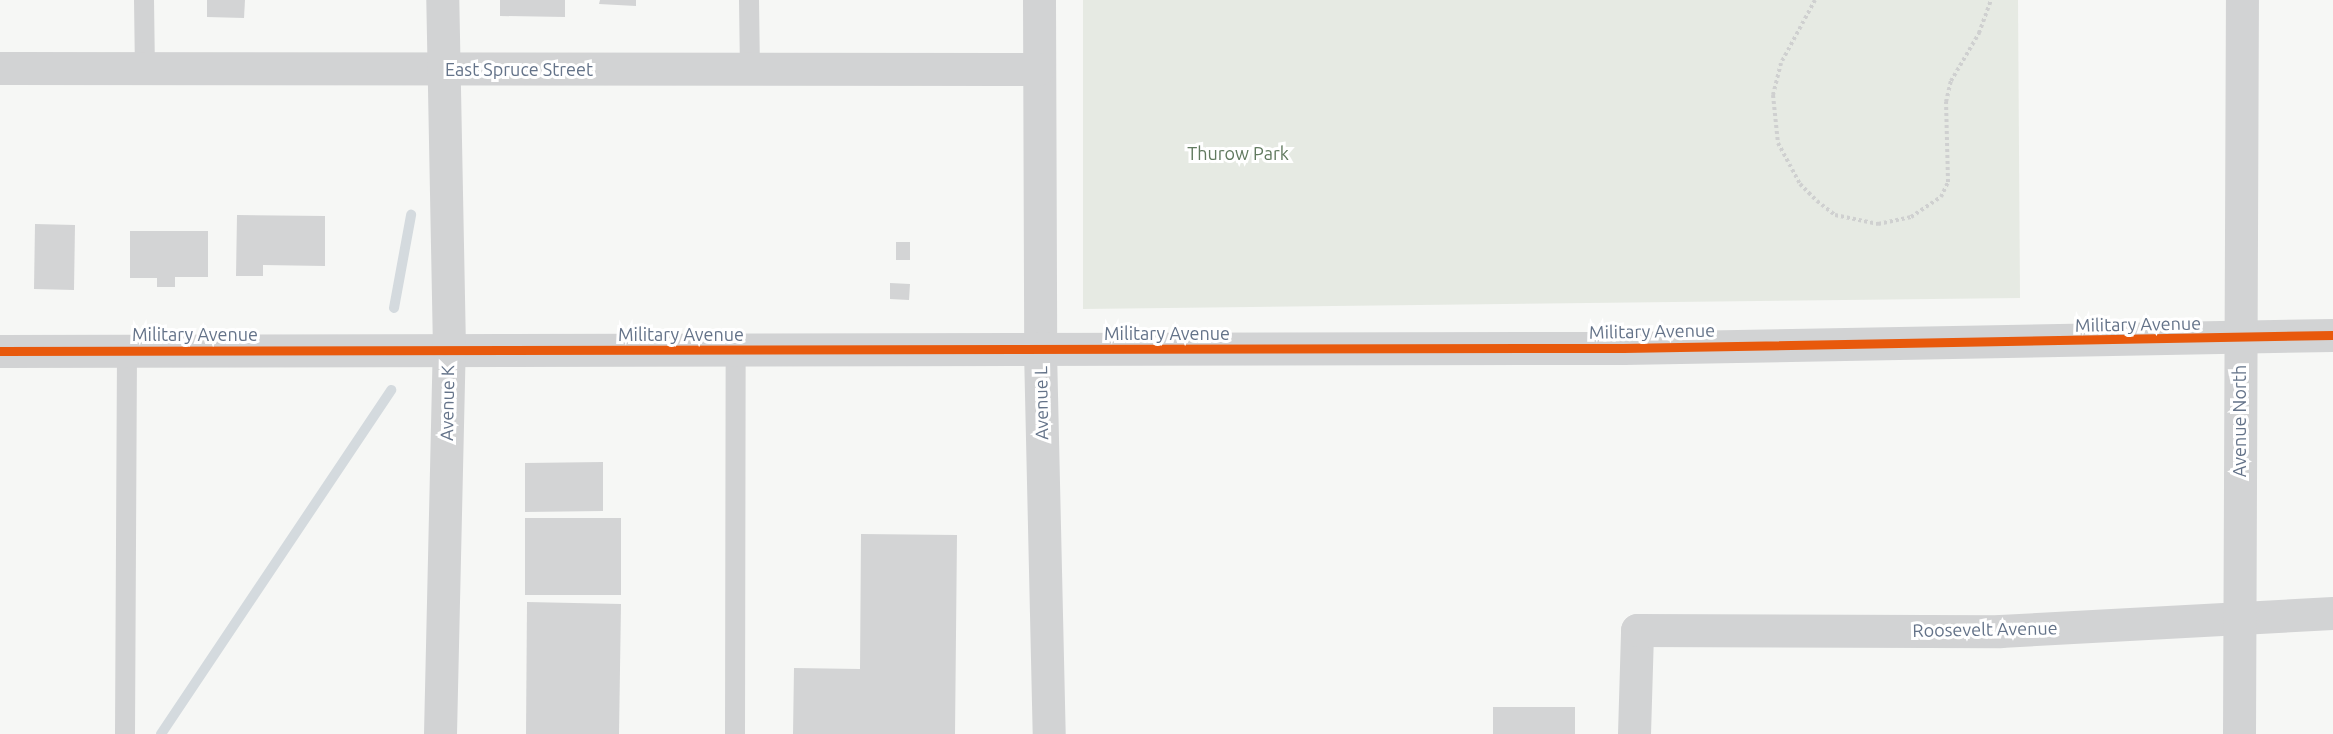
<!DOCTYPE html>
<html>
<head>
<meta charset="utf-8">
<style>
	body { margin:0 }
	#map { position:relative; width:2333px; height:734px; overflow:hidden; background:#f6f7f5; font-family:Ubuntu,sans-serif }
	div>[style] { position:absolute }
	.green>* { inset:0; background:#e6eae3 }
	.stream>* { height:10px; margin:-5px; padding:0 5px; transform-origin:5px; border-radius:5px; background:#d4dade }
	.building>* { inset:0; background:#d3d4d5 }
	.path>* { height:4px; margin-top:-2px; transform-origin:0; background:repeating-linear-gradient(90deg,#cfd0d0 0 3px,transparent 0 6px) }
	.lane>* { height:20px; margin:-10px; padding:0 10px; transform-origin:10px; border-radius:10px; background:#d2d3d4 }
	.street>* { height:33px; margin:-16.5px; padding:0 16.5px; transform-origin:16.5px; border-radius:16.5px; background:#d2d3d4 }
	.cycleway>* { height:9px; margin:-4.5px; padding:0 4.5px; transform-origin:4.5px; border-radius:4.5px; background:#e8590c }
	span { translate:-50% -50%; white-space:nowrap; text-align:center; line-height:1.15; -webkit-text-stroke:6px #fff; paint-order:stroke }
	.street-label { font-size:18px; color:#647389 }
	.park-label { font-size:18px; color:#617a5f }
</style>
</head>
<body>
<div id="map">
	<div class="green">
		<div style="clip-path:polygon(1083px 0,2018px 0,2020px 298px,1083px 309px)"></div>
	</div>
	<div class="stream">
		<div style="left:394px;top:308px;width:95px;rotate:-79.6deg"></div>
		<div style="left:161px;top:734px;width:414px;rotate:-56.2deg"></div>
	</div>
	<div class="building">
		<div style="clip-path:polygon(207px 0,245px 0,244px 18px,207px 17px)"></div>
		<div style="clip-path:polygon(500px 0,565px 0,565px 17px,500px 16px)"></div>
		<div style="clip-path:polygon(600px 0,636px 0,636px 6px,599px 4px)"></div>
		<div style="clip-path:polygon(237px 215px,325px 216px,325px 266px,263px 265px,263px 276px,236px 276px)"></div>
		<div style="clip-path:polygon(35px 224px,75px 225px,74px 290px,34px 289px)"></div>
		<div style="clip-path:polygon(130px 231px,208px 231px,208px 277px,175px 277px,175px 287px,157px 287px,157px 278px,130px 278px)"></div>
		<div style="clip-path:polygon(896px 242px,910px 242px,910px 260px,896px 260px)"></div>
		<div style="clip-path:polygon(890px 283px,910px 284px,909px 300px,890px 299px)"></div>
		<div style="clip-path:polygon(603px 462px,603px 511px,525px 512px,525px 463px)"></div>
		<div style="clip-path:polygon(525px 518px,621px 518px,621px 595px,525px 595px)"></div>
		<div style="clip-path:polygon(861px 534px,957px 535px,955px 734px,793px 734px,794px 668px,860px 669px)"></div>
		<div style="clip-path:polygon(527px 602px,621px 604px,619px 734px,526px 734px)"></div>
		<div style="clip-path:polygon(1493px 707px,1575px 707px,1575px 734px,1493px 734px)"></div>
	</div>
	<div class="path">
		<div style="left:1815px;top:0;width:72px;rotate:118.4deg"></div>
		<div style="left:1781px;top:63px;width:33px;rotate:104deg"></div>
		<div style="left:1773px;top:95px;width:48px;rotate:84.1deg"></div>
		<div style="left:1778px;top:143px;width:47px;rotate:61.8deg"></div>
		<div style="left:1800px;top:184px;width:24px;rotate:45deg"></div>
		<div style="left:1817px;top:201px;width:23px;rotate:38deg"></div>
		<div style="left:1835px;top:215px;width:44px;rotate:11.8deg"></div>
		<div style="left:1878px;top:224px;width:34px;rotate:-12deg"></div>
		<div style="left:1911px;top:217px;width:36px;rotate:-34deg"></div>
		<div style="left:1941px;top:197px;width:17px;rotate:-65deg"></div>
		<div style="left:1948px;top:182px;width:80px;rotate:-91.4deg"></div>
		<div style="left:1946px;top:102px;width:22px;rotate:-77deg"></div>
		<div style="left:1951px;top:81px;width:56px;rotate:-59.7deg"></div>
		<div style="left:1979px;top:33px;width:35px;rotate:-70deg"></div>
	</div>
	<div class="lane">
		<div style="left:144px;top:0;width:68px;rotate:89.2deg"></div>
		<div style="left:749px;top:0;width:69px;rotate:89.2deg"></div>
		<div style="left:125px;top:734px;width:384px;rotate:-89.7deg"></div>
		<div style="left:735px;top:734px;width:384px;rotate:-89.9deg"></div>
	</div>
	<div class="street">
		<div style="left:1039px;top:0;width:350px;rotate:89.8deg"></div>
		<div style="left:1040px;top:350px;width:384px;rotate:88.7deg"></div>
		<div style="left:0;top:68px;width:1038px;rotate:0.06deg"></div>
		<div style="left:0;top:351px;width:1623px;rotate:-0.11deg"></div>
		<div style="left:1623px;top:348px;width:710px;rotate:-1.05deg"></div>
		<div style="left:440px;top:734px;width:385px;rotate:-88.7deg"></div>
		<div style="left:449px;top:349px;width:349px;rotate:-91.1deg"></div>
		<div style="left:1634px;top:734px;width:104px;rotate:-88.3deg"></div>
		<div style="left:1637px;top:630px;width:363px;rotate:0.2deg"></div>
		<div style="left:2000px;top:631px;width:333px;rotate:-3.1deg"></div>
		<div style="left:2239px;top:734px;width:734px;rotate:-89.77deg"></div>
	</div>
	<div class="cycleway">
		<div style="left:0;top:351px;width:1623px;rotate:-0.11deg"></div>
		<div style="left:1623px;top:348px;width:710px;rotate:-1.05deg"></div>
	</div>
	<div class="street-label">
		<span style="left:519px;top:69px">East Spruce Street</span>
		<span style="left:2138px;top:324px;rotate:-1deg">Military Avenue</span>
		<span style="left:1652px;top:331px;rotate:-1deg">Military Avenue</span>
		<span style="left:1167px;top:333px">Military Avenue</span>
		<span style="left:195px;top:334px">Military Avenue</span>
		<span style="left:681px;top:334px">Military Avenue</span>
		<span style="left:447px;top:403px;rotate:-89deg">Avenue K</span>
		<span style="left:1041px;top:403px;rotate:-91deg">Avenue L</span>
		<span style="left:2239px;top:421px;rotate:-90deg">Avenue North</span>
		<span style="left:1985px;top:629px;rotate:-1deg">Roosevelt Avenue</span>
	</div>
	<div class="park-label">
		<span style="left:1238px;top:153px">Thurow Park</span>
	</div>
</div>
</body>
</html>
